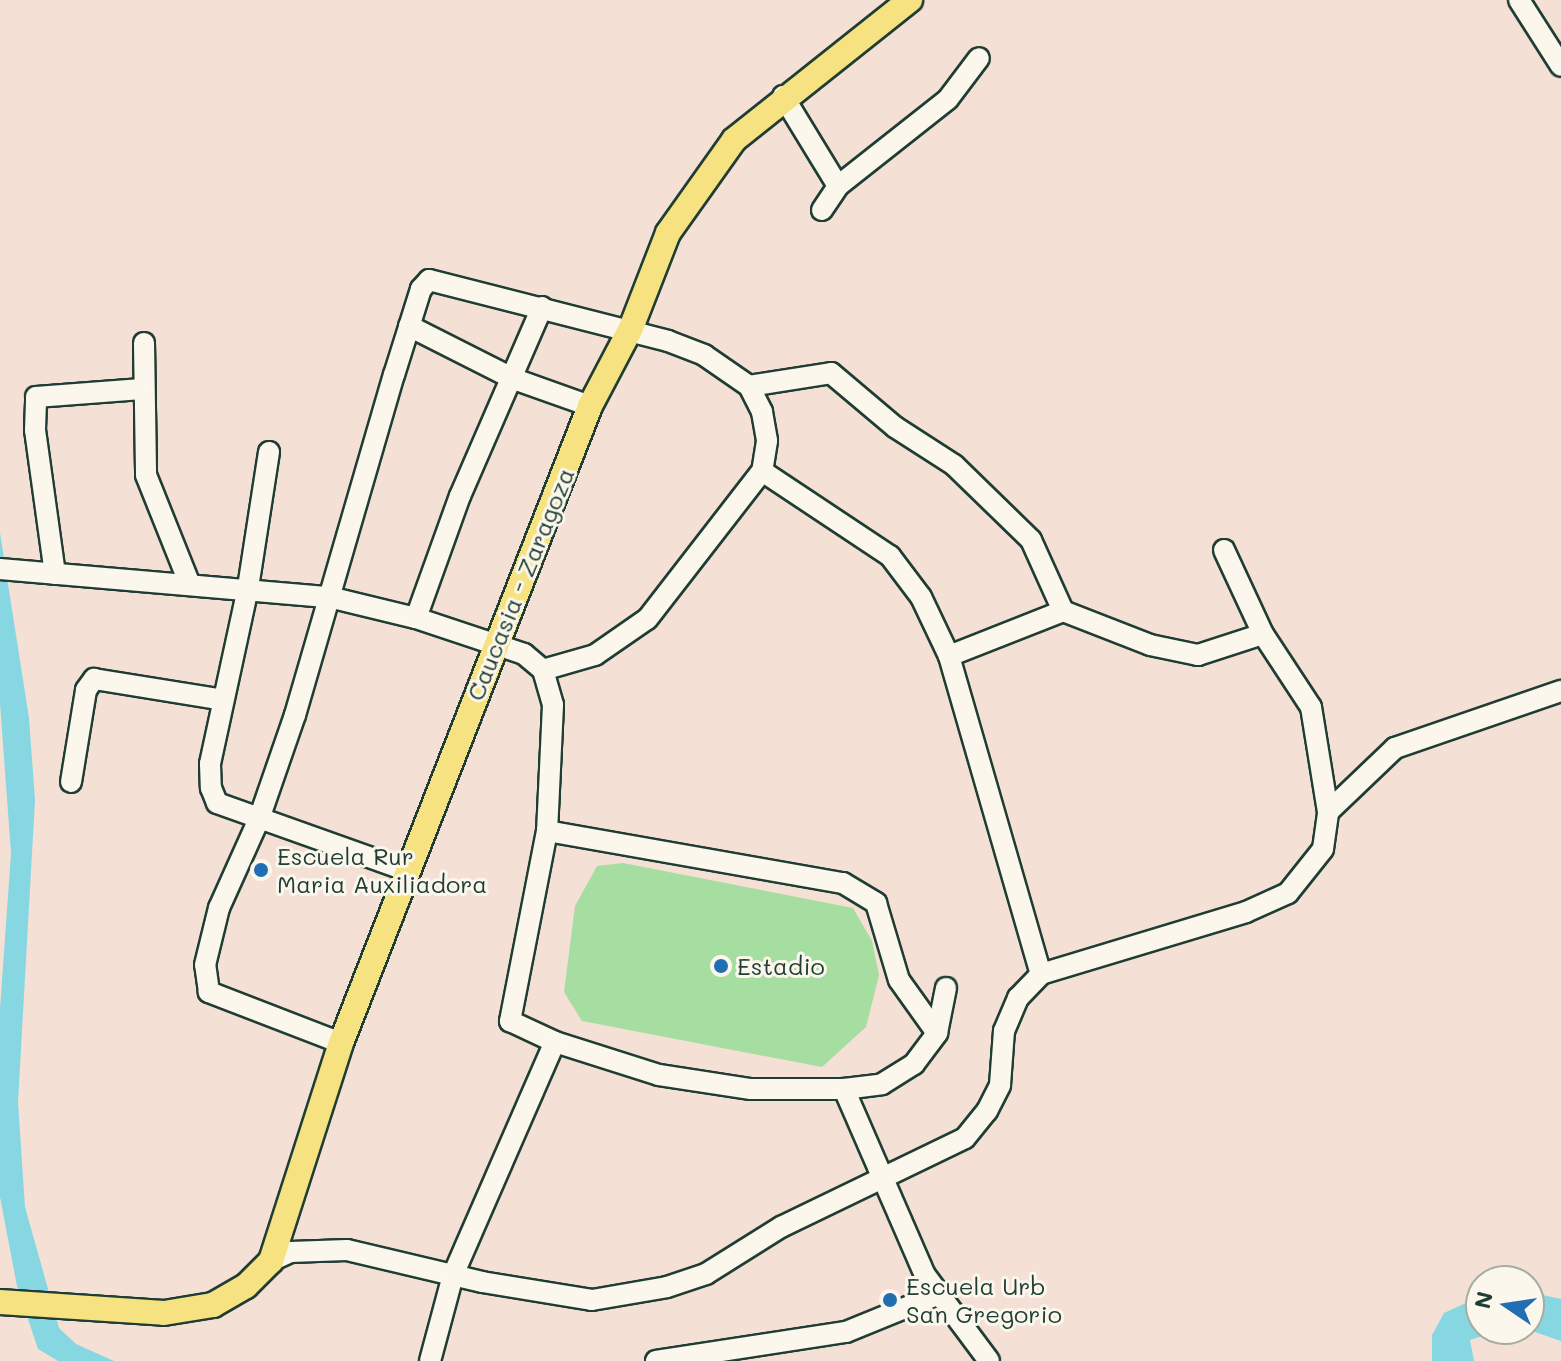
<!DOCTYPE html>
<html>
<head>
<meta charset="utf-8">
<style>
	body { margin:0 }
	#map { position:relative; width:1561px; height:1361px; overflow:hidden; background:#f4e0d5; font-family:Mali,sans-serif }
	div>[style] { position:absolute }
	.green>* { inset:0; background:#a6dda0 }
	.water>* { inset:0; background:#87d7e2 }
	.roads { filter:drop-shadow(2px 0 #1f3d34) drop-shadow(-2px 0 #1f3d34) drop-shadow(0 2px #1f3d34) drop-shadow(0 -2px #1f3d34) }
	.minor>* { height:20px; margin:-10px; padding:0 10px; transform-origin:10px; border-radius:10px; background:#fbf7ec }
	.major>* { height:24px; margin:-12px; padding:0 12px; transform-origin:12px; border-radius:12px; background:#f6e281 }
	.dots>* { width:22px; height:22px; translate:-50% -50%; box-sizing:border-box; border:4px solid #fbf7ec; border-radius:50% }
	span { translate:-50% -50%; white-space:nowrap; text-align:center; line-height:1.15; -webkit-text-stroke:6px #fbf7ec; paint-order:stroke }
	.street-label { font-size:24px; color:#1f3d34 }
	.poi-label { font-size:24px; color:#1f3d34 }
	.left { translate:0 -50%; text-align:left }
	.north { position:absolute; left:1465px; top:1265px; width:80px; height:80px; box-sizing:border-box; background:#fbf7ec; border:2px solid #a3ada2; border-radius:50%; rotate:283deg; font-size:22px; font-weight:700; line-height:32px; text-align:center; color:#1f3d34 }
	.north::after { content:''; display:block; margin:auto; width:28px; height:36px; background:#1f6fb2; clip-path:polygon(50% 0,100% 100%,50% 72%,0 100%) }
</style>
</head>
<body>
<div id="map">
	<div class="green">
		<div style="clip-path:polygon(623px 863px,853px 908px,872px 941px,879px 975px,866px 1027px,822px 1067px,582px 1021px,564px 992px,575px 906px,597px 866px)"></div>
	</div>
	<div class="water">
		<div style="clip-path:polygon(0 533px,29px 718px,35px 800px,18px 1102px,25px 1207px,59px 1328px,76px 1344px,114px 1361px,58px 1361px,38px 1349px,17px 1286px,0 1197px,0 1009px,11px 853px,0 703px)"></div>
		<div style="clip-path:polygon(1529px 1292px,1561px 1299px,1561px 1341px,1526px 1329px)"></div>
		<div style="clip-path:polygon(1481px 1296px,1481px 1329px,1504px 1329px,1470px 1340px,1474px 1361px,1432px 1361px,1432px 1335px,1444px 1313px)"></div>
	</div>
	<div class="roads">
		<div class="minor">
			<div style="left:1519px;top:0;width:78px;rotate:57.5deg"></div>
			<div style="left:783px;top:96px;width:105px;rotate:58.6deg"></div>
			<div style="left:822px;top:210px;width:29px;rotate:-56deg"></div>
			<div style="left:838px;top:186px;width:140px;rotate:-38.3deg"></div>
			<div style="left:948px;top:99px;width:51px;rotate:-52.9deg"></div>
			<div style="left:409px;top:326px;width:118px;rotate:26.8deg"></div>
			<div style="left:514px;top:379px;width:81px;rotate:19.6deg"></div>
			<div style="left:144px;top:343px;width:132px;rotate:89.1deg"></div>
			<div style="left:146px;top:475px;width:118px;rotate:68.2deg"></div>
			<div style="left:749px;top:386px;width:83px;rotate:-9deg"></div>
			<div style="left:831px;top:373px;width:84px;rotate:40.2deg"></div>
			<div style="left:895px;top:427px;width:70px;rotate:32.8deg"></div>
			<div style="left:954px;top:465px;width:107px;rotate:44.2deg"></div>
			<div style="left:1031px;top:540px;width:78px;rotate:65.7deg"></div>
			<div style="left:1063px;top:611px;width:93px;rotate:21.3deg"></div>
			<div style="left:1150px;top:645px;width:49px;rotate:11.8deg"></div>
			<div style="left:1198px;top:655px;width:68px;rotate:-17.9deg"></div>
			<div style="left:269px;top:452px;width:138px;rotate:98.8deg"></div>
			<div style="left:248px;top:588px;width:180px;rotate:102.2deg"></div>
			<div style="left:210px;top:764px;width:24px;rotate:88deg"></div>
			<div style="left:211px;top:788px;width:16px;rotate:68deg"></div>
			<div style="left:217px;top:803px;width:203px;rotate:19.6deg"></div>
			<div style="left:762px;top:471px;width:154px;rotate:33.6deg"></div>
			<div style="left:890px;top:556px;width:51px;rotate:52.9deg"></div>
			<div style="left:921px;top:597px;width:65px;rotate:64.6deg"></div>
			<div style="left:949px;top:656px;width:331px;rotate:73.9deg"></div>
			<div style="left:1224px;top:550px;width:93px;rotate:65.1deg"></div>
			<div style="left:1263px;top:634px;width:87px;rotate:56.7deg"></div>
			<div style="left:1311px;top:707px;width:106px;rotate:80.8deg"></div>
			<div style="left:0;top:569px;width:330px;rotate:4.9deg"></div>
			<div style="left:329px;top:597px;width:89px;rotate:13.6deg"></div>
			<div style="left:416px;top:618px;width:114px;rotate:18.4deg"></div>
			<div style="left:524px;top:654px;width:25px;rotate:40deg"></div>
			<div style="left:543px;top:670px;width:36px;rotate:74deg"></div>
			<div style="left:553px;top:705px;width:126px;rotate:92.7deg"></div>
			<div style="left:547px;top:831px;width:194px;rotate:101deg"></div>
			<div style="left:510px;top:1021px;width:50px;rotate:25deg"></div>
			<div style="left:555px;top:1042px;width:109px;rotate:17.6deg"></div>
			<div style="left:659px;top:1075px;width:93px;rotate:8.7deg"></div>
			<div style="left:751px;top:1089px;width:93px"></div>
			<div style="left:844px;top:1089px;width:38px;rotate:-7deg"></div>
			<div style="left:882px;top:1084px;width:38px;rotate:-32deg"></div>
			<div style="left:914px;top:1064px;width:39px;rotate:-53deg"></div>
			<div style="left:937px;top:1033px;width:46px;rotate:-78.7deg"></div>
			<div style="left:55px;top:574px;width:145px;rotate:-97.9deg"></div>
			<div style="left:35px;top:430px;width:33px;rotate:-88deg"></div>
			<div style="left:36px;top:397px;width:106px;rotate:-4.3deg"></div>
			<div style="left:416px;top:618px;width:130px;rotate:-70.2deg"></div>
			<div style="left:460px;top:496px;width:206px;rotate:-66.5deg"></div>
			<div style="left:949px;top:656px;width:123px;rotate:-21.5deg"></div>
			<div style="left:71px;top:782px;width:93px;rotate:-80.7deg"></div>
			<div style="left:86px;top:690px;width:14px;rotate:-54deg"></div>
			<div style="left:94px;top:679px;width:131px;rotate:9.2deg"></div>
			<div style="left:547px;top:831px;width:301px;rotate:10deg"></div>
			<div style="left:843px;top:883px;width:39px;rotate:31deg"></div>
			<div style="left:876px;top:903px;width:80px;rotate:73.4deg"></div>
			<div style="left:899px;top:980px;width:65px;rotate:54.4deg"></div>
			<div style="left:341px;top:1043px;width:142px;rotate:-158.9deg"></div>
			<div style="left:209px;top:992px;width:27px;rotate:-98deg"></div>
			<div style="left:205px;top:965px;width:59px;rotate:-76.2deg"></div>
			<div style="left:219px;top:908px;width:98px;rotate:-65.8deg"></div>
			<div style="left:259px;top:819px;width:110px;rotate:-70.9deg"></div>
			<div style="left:295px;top:715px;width:354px;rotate:-73.8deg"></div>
			<div style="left:394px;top:375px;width:90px;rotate:-72.6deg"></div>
			<div style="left:421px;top:289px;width:12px;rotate:-48deg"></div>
			<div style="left:429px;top:280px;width:247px;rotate:14.3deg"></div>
			<div style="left:668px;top:341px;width:39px;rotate:21deg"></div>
			<div style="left:704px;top:355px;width:55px;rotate:34.6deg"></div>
			<div style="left:749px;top:386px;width:29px;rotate:63deg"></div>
			<div style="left:762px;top:412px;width:29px;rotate:80deg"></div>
			<div style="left:767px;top:441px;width:30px;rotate:99deg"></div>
			<div style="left:762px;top:471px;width:187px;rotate:127.8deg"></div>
			<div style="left:647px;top:619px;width:63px;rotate:145.3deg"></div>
			<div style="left:595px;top:655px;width:54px;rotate:163.9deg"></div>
			<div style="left:844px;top:1089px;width:203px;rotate:66.5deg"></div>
			<div style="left:925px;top:1275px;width:107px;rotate:53.3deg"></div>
			<div style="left:271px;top:1261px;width:21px;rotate:-25deg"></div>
			<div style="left:290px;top:1252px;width:57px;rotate:-2deg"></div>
			<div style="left:347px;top:1250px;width:139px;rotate:13.3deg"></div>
			<div style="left:482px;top:1282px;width:111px;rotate:9.3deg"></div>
			<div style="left:592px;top:1300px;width:76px;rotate:-9.8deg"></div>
			<div style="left:667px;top:1287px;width:41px;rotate:-18.4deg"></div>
			<div style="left:706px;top:1274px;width:89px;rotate:-32.1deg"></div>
			<div style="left:781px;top:1227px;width:204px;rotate:-25.8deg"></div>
			<div style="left:965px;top:1138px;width:35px;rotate:-51deg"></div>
			<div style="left:987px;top:1111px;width:29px;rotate:-63deg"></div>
			<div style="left:1000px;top:1085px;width:54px;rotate:-85.8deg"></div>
			<div style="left:1004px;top:1031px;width:36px;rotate:-67deg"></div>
			<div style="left:1018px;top:998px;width:33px;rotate:-46deg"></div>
			<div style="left:1041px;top:974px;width:214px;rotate:-16.8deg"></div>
			<div style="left:1246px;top:912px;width:46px;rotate:-24.3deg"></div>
			<div style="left:1288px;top:893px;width:56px;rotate:-51.5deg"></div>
			<div style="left:1323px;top:849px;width:37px;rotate:-82deg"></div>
			<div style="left:1328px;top:812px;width:93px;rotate:-43.7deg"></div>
			<div style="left:1395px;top:748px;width:176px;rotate:-19deg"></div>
			<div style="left:430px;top:1361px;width:89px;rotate:-75deg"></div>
			<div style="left:453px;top:1275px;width:254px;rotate:-66.4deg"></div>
			<div style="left:656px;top:1361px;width:192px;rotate:-8.7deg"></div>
			<div style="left:846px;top:1332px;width:100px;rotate:-22.2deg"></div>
		</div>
		<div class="major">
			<div style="left:0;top:1302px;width:164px;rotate:3.8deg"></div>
			<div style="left:164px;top:1313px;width:50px;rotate:-9.3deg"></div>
			<div style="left:213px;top:1305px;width:38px;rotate:-30deg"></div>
			<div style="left:246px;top:1286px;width:35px;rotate:-45deg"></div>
			<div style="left:271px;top:1261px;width:229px;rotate:-72.2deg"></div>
			<div style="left:341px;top:1043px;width:684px;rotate:-68.65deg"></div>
			<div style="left:590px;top:406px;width:88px;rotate:-62.3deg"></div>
			<div style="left:631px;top:328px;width:102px;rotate:-68.7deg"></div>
			<div style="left:668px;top:233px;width:114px;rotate:-54.6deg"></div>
			<div style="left:734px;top:140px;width:225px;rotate:-38.5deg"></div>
		</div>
	</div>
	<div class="dots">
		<div style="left:261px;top:870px;background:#1f6fb2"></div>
		<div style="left:721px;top:966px;background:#1f6fb2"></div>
		<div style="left:890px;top:1300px;background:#1f6fb2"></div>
	</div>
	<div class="street-label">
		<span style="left:520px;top:584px;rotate:-68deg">Caucasia - Zaragoza</span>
	</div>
	<div class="poi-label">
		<span class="left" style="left:277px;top:870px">Escuela Rur<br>Maria Auxiliadora</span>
		<span class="left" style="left:737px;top:966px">Estadio</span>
		<span class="left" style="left:906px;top:1300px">Escuela Urb<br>San Gregorio</span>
	</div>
	<div class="north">N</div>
</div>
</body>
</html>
